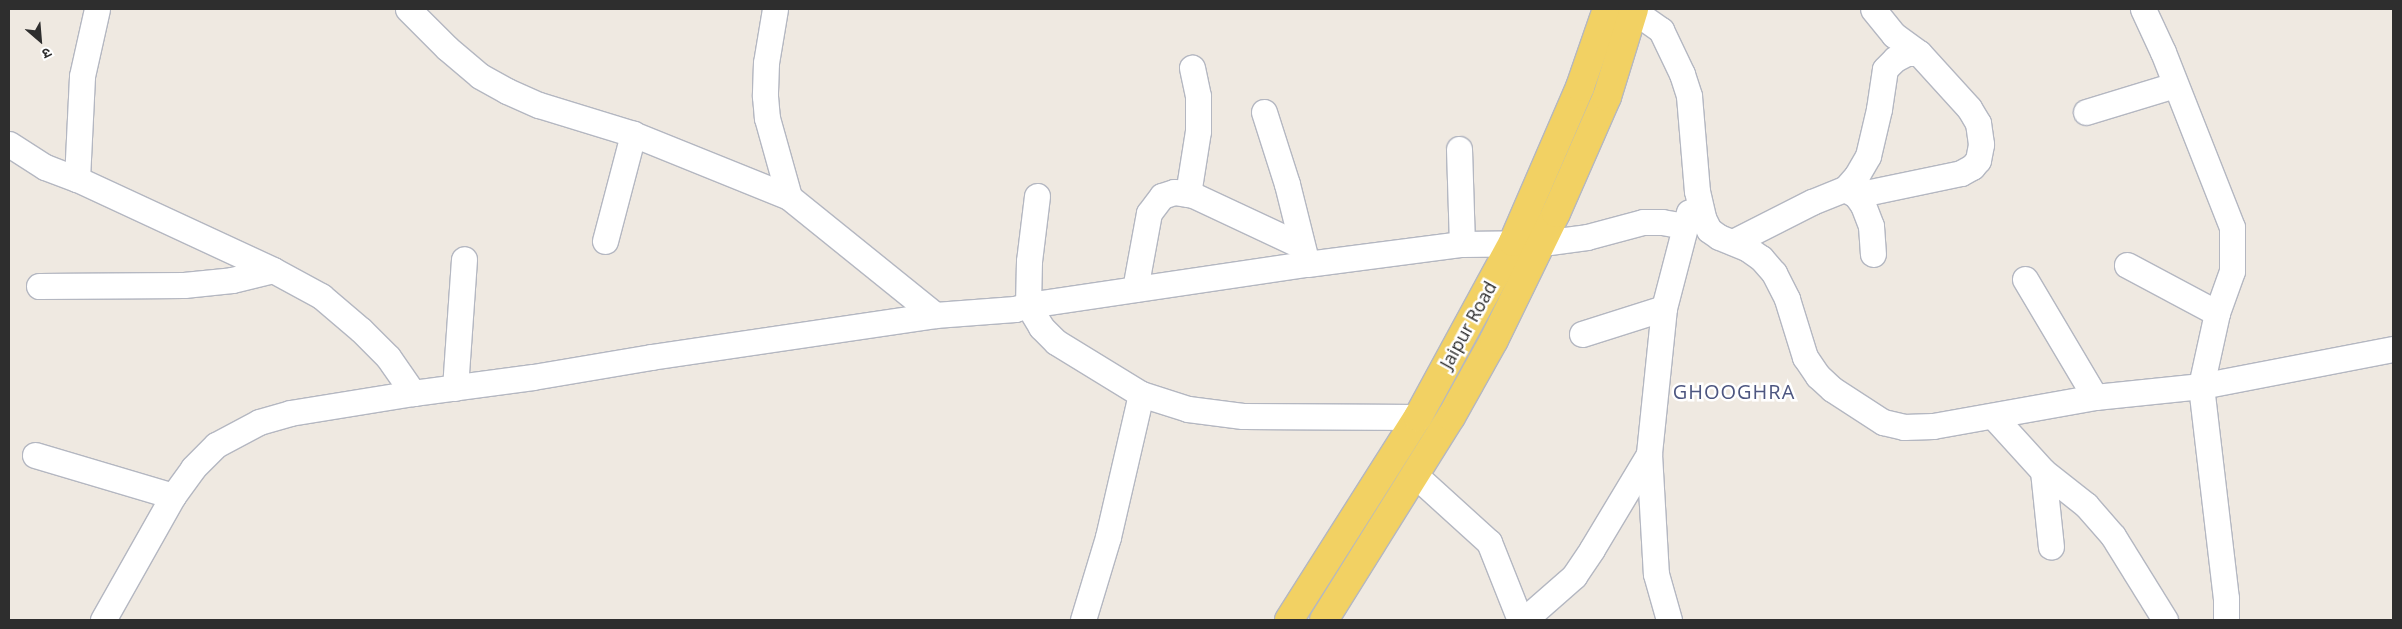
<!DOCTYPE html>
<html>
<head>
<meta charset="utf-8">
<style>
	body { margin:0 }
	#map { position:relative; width:2402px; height:629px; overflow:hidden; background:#efe9e1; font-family:"Open Sans","Noto Sans Devanagari",sans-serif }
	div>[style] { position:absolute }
	.roads { filter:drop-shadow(1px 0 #b4b7c1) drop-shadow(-1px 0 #b4b7c1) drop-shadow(0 1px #b4b7c1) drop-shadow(0 -1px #b4b7c1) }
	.minor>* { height:25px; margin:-12.5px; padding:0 12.5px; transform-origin:12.5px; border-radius:12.5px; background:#fff }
	.major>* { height:28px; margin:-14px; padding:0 14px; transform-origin:14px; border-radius:14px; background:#f2d163 }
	span { translate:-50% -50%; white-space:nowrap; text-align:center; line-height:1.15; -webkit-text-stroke:5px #fff; paint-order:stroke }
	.street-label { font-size:18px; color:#2e2e2e }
	.quarter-label { font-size:20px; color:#4d5680; letter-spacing:1px }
	.frame { position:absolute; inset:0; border:10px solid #2e2e2e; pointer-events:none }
	.north { position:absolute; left:15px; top:15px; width:50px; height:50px; -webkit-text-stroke:4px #fff; paint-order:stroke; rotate:153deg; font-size:14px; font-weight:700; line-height:20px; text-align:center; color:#2e2e2e }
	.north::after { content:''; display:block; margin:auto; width:18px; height:22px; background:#2e2e2e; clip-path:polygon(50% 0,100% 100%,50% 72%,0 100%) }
</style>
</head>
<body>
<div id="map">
	<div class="roads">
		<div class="minor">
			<div style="left:408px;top:9px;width:55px;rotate:45deg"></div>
			<div style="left:447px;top:48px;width:43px;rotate:40.3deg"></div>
			<div style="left:480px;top:76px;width:31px;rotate:29deg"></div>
			<div style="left:507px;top:91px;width:35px;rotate:24deg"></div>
			<div style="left:539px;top:105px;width:98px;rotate:17.1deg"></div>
			<div style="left:633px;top:134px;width:168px;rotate:22deg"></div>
			<div style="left:789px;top:197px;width:188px;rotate:38.9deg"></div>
			<div style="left:775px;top:9px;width:55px;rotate:99.5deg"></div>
			<div style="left:766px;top:63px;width:33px;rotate:92deg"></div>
			<div style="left:765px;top:96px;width:22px;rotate:85deg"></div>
			<div style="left:767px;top:118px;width:82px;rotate:74.4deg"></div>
			<div style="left:1631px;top:9px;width:37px;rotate:35deg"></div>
			<div style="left:1661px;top:30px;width:49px;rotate:64.5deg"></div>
			<div style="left:1682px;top:74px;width:23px;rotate:72deg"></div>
			<div style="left:1689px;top:96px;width:95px;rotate:85.2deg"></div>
			<div style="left:1697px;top:191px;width:28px;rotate:77deg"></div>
			<div style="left:1703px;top:218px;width:13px;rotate:63deg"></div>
			<div style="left:1709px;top:230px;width:12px;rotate:35deg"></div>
			<div style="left:1719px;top:237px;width:31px;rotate:22deg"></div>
			<div style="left:1748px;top:249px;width:16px;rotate:35deg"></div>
			<div style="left:1761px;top:258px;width:20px;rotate:49deg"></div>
			<div style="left:1774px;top:273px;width:29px;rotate:63deg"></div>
			<div style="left:1787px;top:299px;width:61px;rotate:72.8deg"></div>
			<div style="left:1805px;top:357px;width:23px;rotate:56deg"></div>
			<div style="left:1818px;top:376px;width:19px;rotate:43deg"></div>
			<div style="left:1832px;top:389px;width:61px;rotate:32.9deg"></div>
			<div style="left:1883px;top:422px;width:22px;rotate:13deg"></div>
			<div style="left:1904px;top:427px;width:29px;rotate:-2deg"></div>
			<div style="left:1933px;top:426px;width:165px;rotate:-10.1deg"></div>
			<div style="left:2095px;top:397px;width:107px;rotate:-5.9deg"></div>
			<div style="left:2201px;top:386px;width:196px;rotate:-10.9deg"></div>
			<div style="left:2143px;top:9px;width:47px;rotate:65.1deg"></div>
			<div style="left:2163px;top:52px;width:188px;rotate:68.5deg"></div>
			<div style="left:2232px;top:227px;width:44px;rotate:90deg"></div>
			<div style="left:2232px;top:271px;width:45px;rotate:109.7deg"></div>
			<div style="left:2217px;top:313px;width:75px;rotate:102.4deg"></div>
			<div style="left:2201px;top:386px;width:213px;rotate:83.3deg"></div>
			<div style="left:2226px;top:598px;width:22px;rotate:90deg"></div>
			<div style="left:1264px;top:112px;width:76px;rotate:72.3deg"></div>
			<div style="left:1287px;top:184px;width:74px;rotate:76deg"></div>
			<div style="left:2086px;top:112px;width:93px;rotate:-16.9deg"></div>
			<div style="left:9px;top:144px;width:43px;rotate:32.6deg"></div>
			<div style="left:45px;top:167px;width:34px;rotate:21deg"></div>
			<div style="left:77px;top:179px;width:216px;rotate:24.9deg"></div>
			<div style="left:273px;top:270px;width:55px;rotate:28.4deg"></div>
			<div style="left:321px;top:296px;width:52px;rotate:40.4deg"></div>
			<div style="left:361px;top:330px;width:38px;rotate:45deg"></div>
			<div style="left:388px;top:357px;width:44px;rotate:55.2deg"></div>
			<div style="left:1459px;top:149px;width:95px;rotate:88.2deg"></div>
			<div style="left:77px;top:179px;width:103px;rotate:-87.2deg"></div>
			<div style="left:82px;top:76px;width:69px;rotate:-77.4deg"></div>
			<div style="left:1845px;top:189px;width:13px;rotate:29deg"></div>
			<div style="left:1856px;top:195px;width:12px;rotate:55deg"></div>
			<div style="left:1863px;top:205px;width:22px;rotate:69deg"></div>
			<div style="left:1871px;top:226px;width:28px;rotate:86deg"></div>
			<div style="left:1188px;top:194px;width:64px;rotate:-81deg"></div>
			<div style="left:1198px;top:131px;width:35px;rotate:-90deg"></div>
			<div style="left:1198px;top:96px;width:29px;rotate:-102deg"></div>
			<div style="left:1856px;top:195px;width:107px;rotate:-11.8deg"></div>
			<div style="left:1961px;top:173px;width:13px;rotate:-29deg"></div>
			<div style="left:1972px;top:167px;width:9px;rotate:-49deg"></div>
			<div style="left:1978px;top:160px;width:16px;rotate:-79deg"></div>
			<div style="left:1981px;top:144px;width:21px;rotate:-98deg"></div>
			<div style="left:1978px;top:123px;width:17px;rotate:-121deg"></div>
			<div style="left:1969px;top:108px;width:74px;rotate:-132.3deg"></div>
			<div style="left:1919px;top:53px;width:31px;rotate:-144deg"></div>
			<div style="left:1894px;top:35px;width:33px;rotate:-129deg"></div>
			<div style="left:1037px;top:196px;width:65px;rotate:97deg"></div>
			<div style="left:1029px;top:261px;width:44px;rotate:91.3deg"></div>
			<div style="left:1028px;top:305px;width:26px;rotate:59deg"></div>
			<div style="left:1041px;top:327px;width:21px;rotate:45deg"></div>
			<div style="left:1056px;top:342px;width:100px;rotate:31.5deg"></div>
			<div style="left:1141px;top:394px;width:147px;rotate:103deg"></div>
			<div style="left:1108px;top:537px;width:87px;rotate:106.8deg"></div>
			<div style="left:605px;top:241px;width:111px;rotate:-75.3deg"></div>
			<div style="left:1733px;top:242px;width:89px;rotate:-26.9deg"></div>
			<div style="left:1812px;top:202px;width:35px;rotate:-22deg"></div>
			<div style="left:1845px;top:189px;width:18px;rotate:-49deg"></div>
			<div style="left:1857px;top:175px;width:22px;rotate:-60deg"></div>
			<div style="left:1868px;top:156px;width:48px;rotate:-76.8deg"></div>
			<div style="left:1879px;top:109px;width:40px;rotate:-81.5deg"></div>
			<div style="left:1885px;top:69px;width:14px;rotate:-45deg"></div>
			<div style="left:1895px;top:59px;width:13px;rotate:-27deg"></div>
			<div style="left:1907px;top:53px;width:12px"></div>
			<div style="left:2127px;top:265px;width:102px;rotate:28.1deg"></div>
			<div style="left:2025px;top:279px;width:137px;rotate:59.3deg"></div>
			<div style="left:39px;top:286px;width:145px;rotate:-0.4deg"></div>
			<div style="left:184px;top:285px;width:48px;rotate:-5.9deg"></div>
			<div style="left:232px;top:280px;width:42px;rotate:-13.7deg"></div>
			<div style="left:1135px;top:289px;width:77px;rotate:-79.6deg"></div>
			<div style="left:1149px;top:213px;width:21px;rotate:-53deg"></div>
			<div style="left:1162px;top:196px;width:13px;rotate:-18deg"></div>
			<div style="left:1174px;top:192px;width:19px;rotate:9deg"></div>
			<div style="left:1193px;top:195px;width:120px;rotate:25.1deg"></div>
			<div style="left:1664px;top:308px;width:99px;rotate:-75.4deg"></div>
			<div style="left:1582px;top:334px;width:86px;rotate:-17.6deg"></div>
			<div style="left:1664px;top:308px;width:147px;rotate:95.9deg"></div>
			<div style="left:1649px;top:454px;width:120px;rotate:86.7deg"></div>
			<div style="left:1656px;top:574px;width:48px;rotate:74.2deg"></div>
			<div style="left:455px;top:388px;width:129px;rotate:-86deg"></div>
			<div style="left:1141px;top:394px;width:49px;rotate:17.7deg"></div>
			<div style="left:1188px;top:409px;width:55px;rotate:7.3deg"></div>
			<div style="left:1243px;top:416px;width:175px;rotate:0.3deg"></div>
			<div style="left:1993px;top:416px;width:74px;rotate:47.7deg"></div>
			<div style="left:2043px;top:471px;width:76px;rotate:84deg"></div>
			<div style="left:35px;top:455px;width:144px;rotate:16.5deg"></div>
			<div style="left:2043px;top:471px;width:55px;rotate:38.3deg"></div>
			<div style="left:2086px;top:505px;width:41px;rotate:48.9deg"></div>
			<div style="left:2113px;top:536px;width:99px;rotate:58.2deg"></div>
			<div style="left:1415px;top:475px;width:100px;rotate:42.2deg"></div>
			<div style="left:1489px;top:542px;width:84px;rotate:68.3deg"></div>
			<div style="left:103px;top:620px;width:142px;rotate:-60.6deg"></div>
			<div style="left:173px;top:496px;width:34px;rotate:-54deg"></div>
			<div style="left:193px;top:468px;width:33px;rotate:-45deg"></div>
			<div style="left:216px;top:445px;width:49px;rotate:-28.1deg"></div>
			<div style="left:259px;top:422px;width:32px;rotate:-16deg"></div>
			<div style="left:290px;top:413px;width:125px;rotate:-9.2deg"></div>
			<div style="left:413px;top:393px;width:121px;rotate:-7.6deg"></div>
			<div style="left:533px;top:377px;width:120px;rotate:-9.6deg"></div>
			<div style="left:651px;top:357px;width:287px;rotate:-8.4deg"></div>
			<div style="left:935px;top:315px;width:80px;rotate:-4.3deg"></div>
			<div style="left:1015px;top:309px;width:14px;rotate:-17deg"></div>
			<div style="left:1028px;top:305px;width:282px;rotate:-8.4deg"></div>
			<div style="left:1307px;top:264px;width:156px;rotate:-7.4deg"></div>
			<div style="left:1462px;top:244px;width:80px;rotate:-0.7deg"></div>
			<div style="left:1542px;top:243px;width:45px;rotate:-7.6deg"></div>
			<div style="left:1587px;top:237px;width:58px;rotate:-15deg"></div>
			<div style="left:1643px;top:222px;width:19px"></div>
			<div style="left:1662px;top:222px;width:22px;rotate:10deg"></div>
			<div style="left:1524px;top:620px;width:67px;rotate:-41.3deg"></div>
			<div style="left:1574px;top:576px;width:32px;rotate:-56deg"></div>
			<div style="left:1592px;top:549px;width:111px;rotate:-59deg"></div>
		</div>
		<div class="major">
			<div style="left:1289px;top:620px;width:241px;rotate:-57.6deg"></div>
			<div style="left:1418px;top:417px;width:199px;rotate:-61.5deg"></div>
			<div style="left:1513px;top:242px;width:169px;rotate:-66.6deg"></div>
			<div style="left:1580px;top:87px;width:83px;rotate:-70.9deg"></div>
			<div style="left:1324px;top:620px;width:239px;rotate:-58deg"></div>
			<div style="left:1451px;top:417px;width:88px;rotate:-60.8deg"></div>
			<div style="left:1494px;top:340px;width:141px;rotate:-64deg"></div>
			<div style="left:1556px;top:213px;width:127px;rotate:-66.3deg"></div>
			<div style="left:1607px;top:97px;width:92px;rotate:-72.9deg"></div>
		</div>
	</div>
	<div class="street-label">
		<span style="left:1468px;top:325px;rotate:-61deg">Jaipur Road</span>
	</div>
	<div class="quarter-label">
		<span style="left:1734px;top:391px">GHOOGHRA</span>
	</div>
	<div class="frame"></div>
	<div class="north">उ</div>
</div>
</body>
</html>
